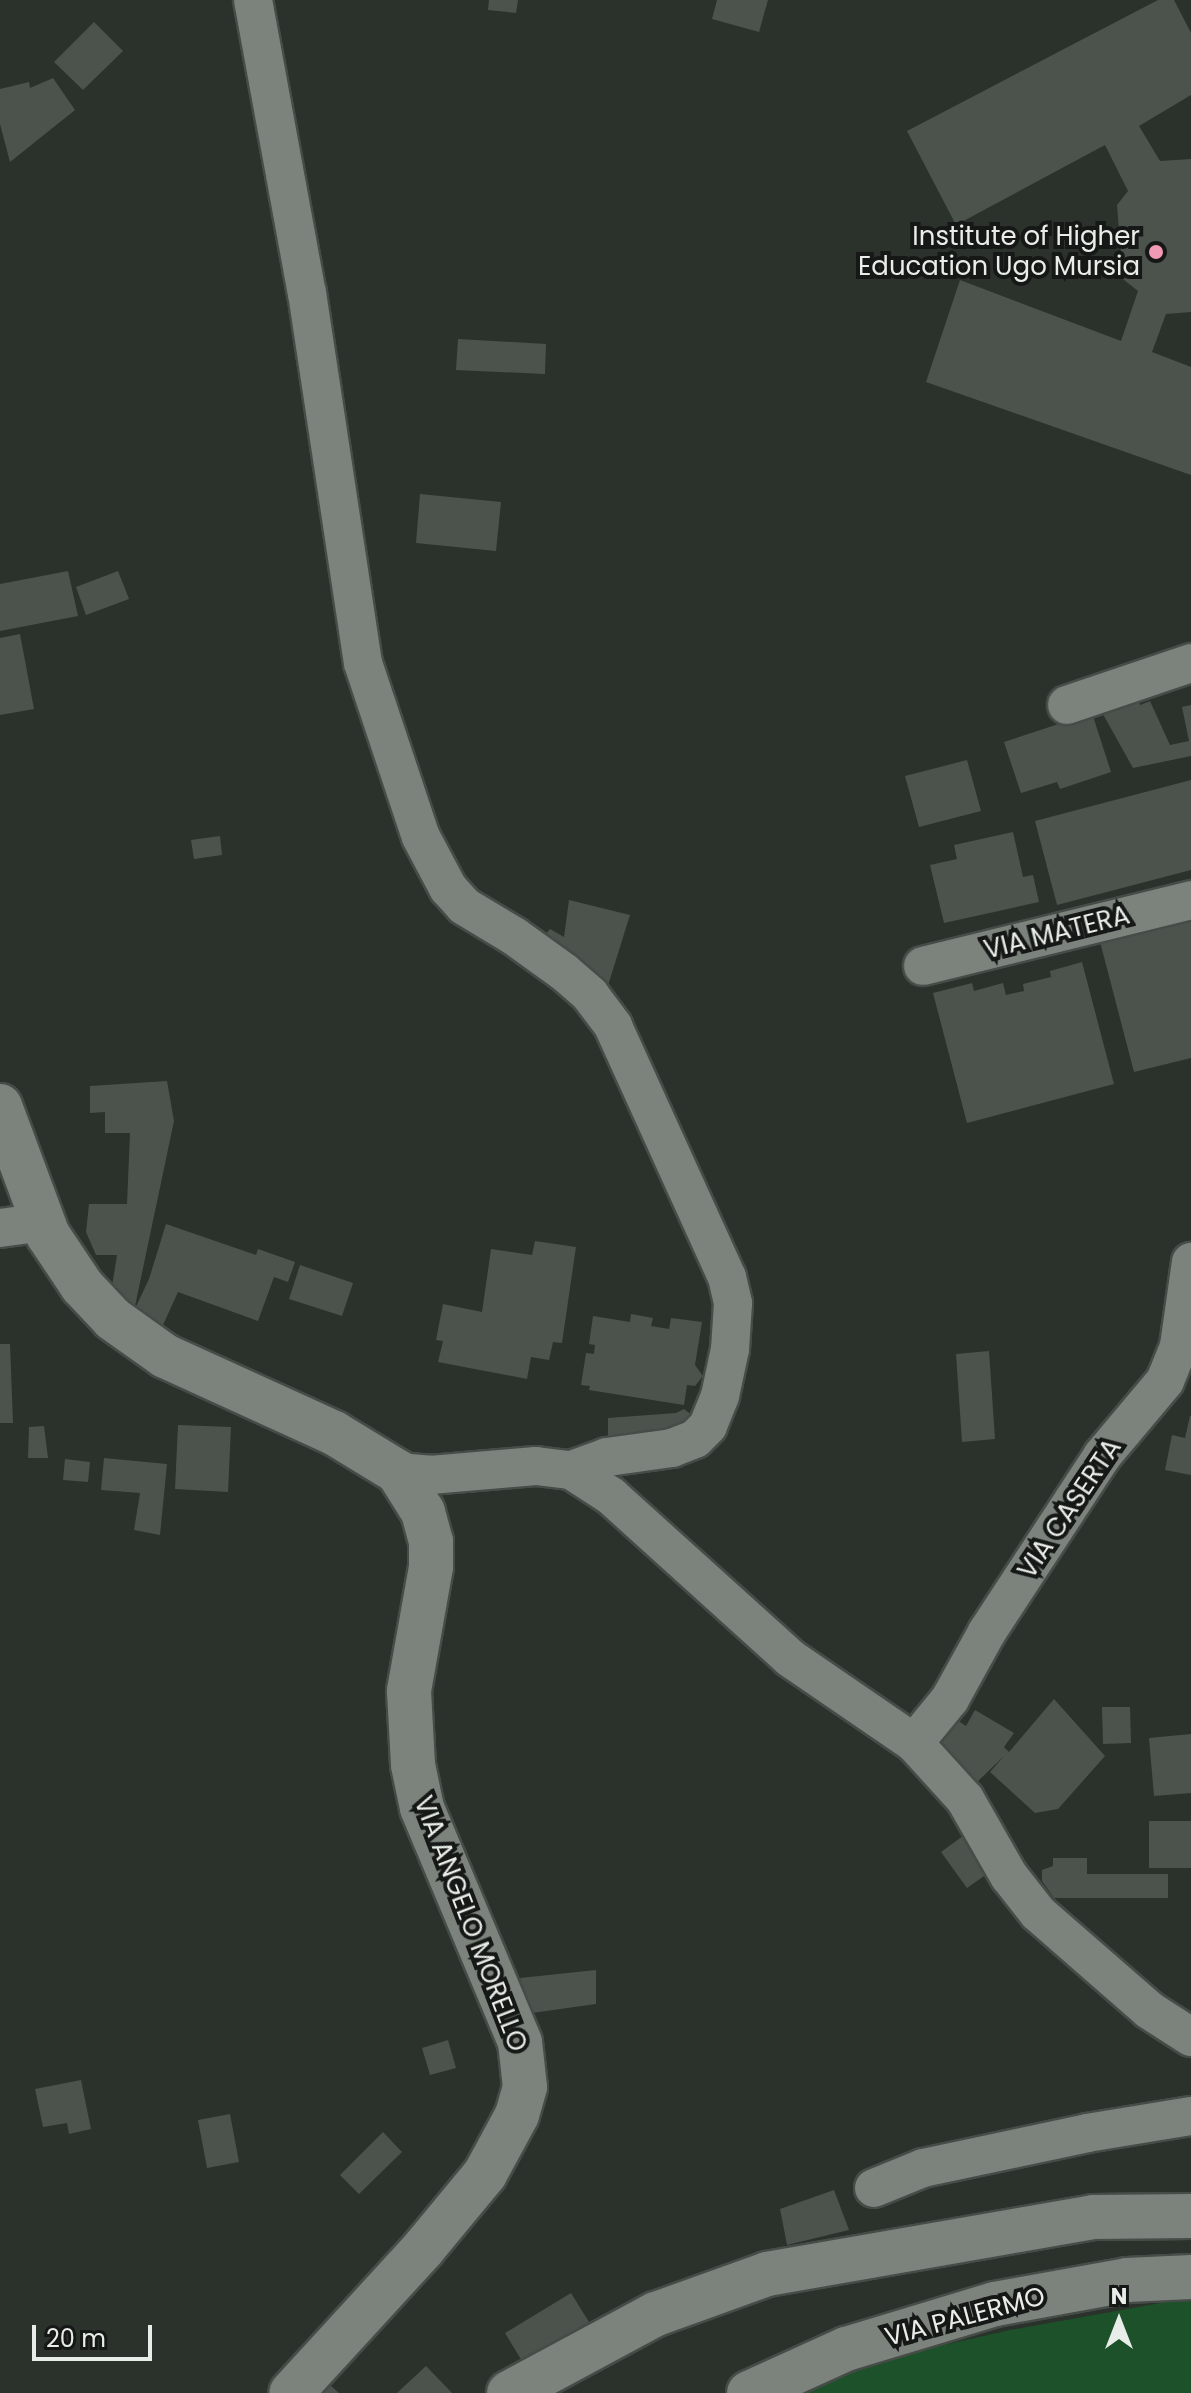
<!DOCTYPE html>
<html>
<head>
<meta charset="utf-8">
<style>
	body { margin:0 }
	#map { position:relative; width:1191px; height:2393px; overflow:hidden; background:#2b312b; font-family:Poppins,sans-serif }
	div>[style] { position:absolute }
	.green>* { inset:0; background:#1c5129 }
	.building>* { inset:0; background:#4c534c }
	.roads { filter:drop-shadow(2px 0 #464c47) drop-shadow(-2px 0 #464c47) drop-shadow(0 2px #464c47) drop-shadow(0 -2px #464c47) }
	.minor>* { height:38px; margin:-19px; padding:0 19px; transform-origin:19px; border-radius:19px; background:#7b837c }
	.tertiary>* { height:44px; margin:-22px; padding:0 22px; transform-origin:22px; border-radius:22px; background:#7b837c }
	.dots>* { width:22px; height:22px; translate:-50% -50%; box-sizing:border-box; border:4px solid #151816; border-radius:50% }
	span { translate:-50% -50%; white-space:nowrap; text-align:center; line-height:1.15; -webkit-text-stroke:8px #151816; paint-order:stroke }
	.poi-label { font-size:26px; color:#e8ede9 }
	.right { translate:-100% -50%; text-align:right }
	.street-label { font-size:26px; color:#e8ede9 }
	.north { position:absolute; left:1079px; top:2281px; width:80px; height:80px; -webkit-text-stroke:6px #151816; paint-order:stroke; rotate:0deg; font-size:22px; font-weight:700; line-height:32px; text-align:center; color:#e8ede9 }
	.north::after { content:''; display:block; margin:auto; width:28px; height:36px; background:#e8ede9; clip-path:polygon(50% 0,100% 100%,50% 72%,0 100%) }
	.scale { position:absolute; left:32px; top:2325px; width:120px; height:36px; box-sizing:border-box; border:4px solid #e8ede9; border-top:0; padding-left:10px; font-size:24px; line-height:28px; white-space:nowrap; color:#e8ede9; -webkit-text-stroke:6px #151816; paint-order:stroke }
</style>
</head>
<body>
<div id="map">
	<div class="green">
		<div style="clip-path:polygon(1191px 2301px,1191px 2393px,797px 2393px,872px 2361px,1010px 2330px,1166px 2302px)"></div>
	</div>
	<div class="building">
		<div style="clip-path:polygon(489px 0,518px 0,516px 13px,488px 10px)"></div>
		<div style="clip-path:polygon(717px 0,768px 0,759px 32px,712px 19px)"></div>
		<div style="clip-path:polygon(1158px 0,1174px 0,1191px 33px,1191px 95px,1139px 126px,1160px 161px,1191px 159px,1191px 312px,1166px 314px,1152px 352px,1191px 367px,1191px 475px,926px 382px,960px 280px,1121px 341px,1138px 291px,1123px 279px,1117px 205px,1128px 191px,1105px 145px,956px 225px,907px 131px)"></div>
		<div style="clip-path:polygon(94px 22px,123px 51px,83px 90px,54px 62px)"></div>
		<div style="clip-path:polygon(53px 78px,75px 110px,10px 162px,0 124px,0 89px,29px 82px,30px 88px)"></div>
		<div style="clip-path:polygon(458px 339px,546px 344px,545px 374px,456px 370px)"></div>
		<div style="clip-path:polygon(420px 494px,501px 502px,496px 551px,416px 543px)"></div>
		<div style="clip-path:polygon(68px 571px,78px 616px,0 631px,0 584px)"></div>
		<div style="clip-path:polygon(118px 571px,129px 599px,86px 615px,76px 587px)"></div>
		<div style="clip-path:polygon(20px 634px,34px 709px,0 715px,0 638px)"></div>
		<div style="clip-path:polygon(1137px 693px,1140px 705px,1150px 701px,1170px 745px,1189px 741px,1182px 707px,1191px 705px,1191px 756px,1133px 768px,1099px 707px)"></div>
		<div style="clip-path:polygon(1092px 713px,1111px 772px,1060px 789px,1057px 782px,1021px 793px,1004px 742px)"></div>
		<div style="clip-path:polygon(967px 760px,981px 811px,919px 827px,905px 776px)"></div>
		<div style="clip-path:polygon(1191px 780px,1191px 870px,1057px 905px,1035px 821px)"></div>
		<div style="clip-path:polygon(1013px 832px,1023px 877px,1033px 875px,1039px 902px,944px 923px,930px 865px,957px 859px,954px 845px)"></div>
		<div style="clip-path:polygon(220px 836px,222px 855px,194px 859px,191px 840px)"></div>
		<div style="clip-path:polygon(569px 900px,630px 915px,605px 995px,539px 941px,550px 929px,564px 937px)"></div>
		<div style="clip-path:polygon(1191px 914px,1191px 1058px,1134px 1072px,1099px 938px)"></div>
		<div style="clip-path:polygon(1082px 962px,1114px 1084px,967px 1123px,933px 993px,972px 983px,974px 991px,1003px 983px,1006px 995px,1024px 991px,1023px 984px,1051px 977px,1050px 971px)"></div>
		<div style="clip-path:polygon(167px 1081px,174px 1121px,134px 1311px,111px 1293px,117px 1255px,96px 1255px,86px 1232px,89px 1204px,127px 1204px,130px 1133px,105px 1133px,105px 1112px,90px 1113px,90px 1086px)"></div>
		<div style="clip-path:polygon(166px 1224px,256px 1255px,258px 1249px,295px 1262px,288px 1282px,274px 1277px,258px 1321px,178px 1292px,163px 1325px,134px 1311px,149px 1279px)"></div>
		<div style="clip-path:polygon(535px 1241px,576px 1247px,562px 1343px,553px 1342px,549px 1360px,531px 1357px,527px 1379px,438px 1362px,443px 1341px,436px 1340px,443px 1304px,482px 1312px,491px 1249px,532px 1255px)"></div>
		<div style="clip-path:polygon(300px 1265px,353px 1283px,342px 1316px,289px 1299px)"></div>
		<div style="clip-path:polygon(631px 1314px,653px 1318px,651px 1326px,669px 1329px,671px 1318px,702px 1322px,695px 1365px,703px 1376px,695px 1386px,687px 1385px,684px 1405px,589px 1390px,590px 1386px,581px 1385px,586px 1353px,594px 1354px,595px 1345px,589px 1344px,593px 1316px,630px 1322px)"></div>
		<div style="clip-path:polygon(0 1344px,10px 1344px,13px 1423px,0 1423px)"></div>
		<div style="clip-path:polygon(989px 1351px,995px 1439px,962px 1442px,956px 1354px)"></div>
		<div style="clip-path:polygon(684px 1409px,701px 1422px,608px 1447px,608px 1418px,676px 1413px)"></div>
		<div style="clip-path:polygon(1190px 1416px,1191px 1416px,1191px 1475px,1165px 1470px,1172px 1435px,1185px 1438px)"></div>
		<div style="clip-path:polygon(178px 1425px,231px 1427px,228px 1492px,175px 1489px)"></div>
		<div style="clip-path:polygon(44px 1426px,48px 1458px,28px 1458px,29px 1427px)"></div>
		<div style="clip-path:polygon(104px 1458px,167px 1464px,160px 1535px,134px 1530px,140px 1493px,101px 1490px)"></div>
		<div style="clip-path:polygon(65px 1459px,90px 1462px,88px 1482px,63px 1480px)"></div>
		<div style="clip-path:polygon(1054px 1699px,1105px 1756px,1058px 1809px,1035px 1813px,990px 1772px,1004px 1756px,974px 1785px,933px 1748px,951px 1716px,966px 1726px,975px 1710px,1014px 1733px,1004px 1747px,1009px 1752px)"></div>
		<div style="clip-path:polygon(1102px 1707px,1130px 1707px,1131px 1743px,1103px 1744px)"></div>
		<div style="clip-path:polygon(1191px 1734px,1191px 1793px,1154px 1796px,1149px 1738px)"></div>
		<div style="clip-path:polygon(1149px 1821px,1191px 1821px,1191px 1868px,1149px 1868px)"></div>
		<div style="clip-path:polygon(967px 1833px,994px 1869px,967px 1888px,941px 1852px)"></div>
		<div style="clip-path:polygon(1053px 1858px,1087px 1858px,1087px 1874px,1168px 1874px,1168px 1898px,1054px 1898px,1042px 1881px,1042px 1870px,1053px 1866px)"></div>
		<div style="clip-path:polygon(596px 1970px,596px 2004px,532px 2013px,520px 1978px)"></div>
		<div style="clip-path:polygon(448px 2040px,456px 2068px,430px 2075px,422px 2048px)"></div>
		<div style="clip-path:polygon(81px 2080px,91px 2129px,69px 2134px,67px 2123px,43px 2127px,35px 2089px)"></div>
		<div style="clip-path:polygon(230px 2114px,239px 2162px,207px 2168px,198px 2120px)"></div>
		<div style="clip-path:polygon(383px 2132px,402px 2152px,359px 2194px,340px 2175px)"></div>
		<div style="clip-path:polygon(834px 2190px,849px 2230px,787px 2245px,780px 2209px)"></div>
		<div style="clip-path:polygon(571px 2293px,589px 2322px,522px 2361px,505px 2333px)"></div>
		<div style="clip-path:polygon(426px 2366px,452px 2393px,397px 2393px)"></div>
		<div style="clip-path:polygon(330px 2385px,339px 2393px,323px 2393px)"></div>
	</div>
	<div class="roads">
		<div class="minor">
			<div style="left:253px;top:0;width:298px;rotate:79.6deg"></div>
			<div style="left:307px;top:293px;width:374px;rotate:81.4deg"></div>
			<div style="left:363px;top:663px;width:183px;rotate:71.6deg"></div>
			<div style="left:421px;top:837px;width:58px;rotate:62.1deg"></div>
			<div style="left:448px;top:888px;width:24px;rotate:48deg"></div>
			<div style="left:464px;top:906px;width:58px;rotate:31deg"></div>
			<div style="left:514px;top:936px;width:62px;rotate:35.8deg"></div>
			<div style="left:564px;top:972px;width:35px;rotate:41deg"></div>
			<div style="left:590px;top:995px;width:39px;rotate:53deg"></div>
			<div style="left:613px;top:1026px;width:276px;rotate:65.6deg"></div>
			<div style="left:727px;top:1277px;width:27px;rotate:77deg"></div>
			<div style="left:733px;top:1303px;width:46px;rotate:93.7deg"></div>
			<div style="left:730px;top:1349px;width:48px;rotate:102deg"></div>
			<div style="left:720px;top:1396px;width:32px;rotate:112deg"></div>
			<div style="left:708px;top:1426px;width:18px;rotate:135deg"></div>
			<div style="left:695px;top:1439px;width:25px;rotate:159deg"></div>
			<div style="left:672px;top:1448px;width:66px;rotate:172.1deg"></div>
			<div style="left:607px;top:1457px;width:38px;rotate:160deg"></div>
			<div style="left:1067px;top:705px;width:131px;rotate:-18.7deg"></div>
			<div style="left:923px;top:966px;width:276px;rotate:-13.8deg"></div>
			<div style="left:0;top:1228px;width:43px;rotate:-7.9deg"></div>
			<div style="left:398px;top:1472px;width:32px;rotate:5deg"></div>
			<div style="left:430px;top:1475px;width:106px;rotate:-4.9deg"></div>
			<div style="left:536px;top:1466px;width:35px;rotate:7deg"></div>
			<div style="left:571px;top:1470px;width:48px;rotate:33deg"></div>
			<div style="left:611px;top:1496px;width:241px;rotate:42.1deg"></div>
			<div style="left:790px;top:1658px;width:150px;rotate:34.4deg"></div>
			<div style="left:914px;top:1743px;width:76px;rotate:47.7deg"></div>
			<div style="left:965px;top:1799px;width:89px;rotate:60.3deg"></div>
			<div style="left:1009px;top:1876px;width:47px;rotate:51.9deg"></div>
			<div style="left:1038px;top:1913px;width:147px;rotate:41.1deg"></div>
			<div style="left:1149px;top:2010px;width:50px;rotate:32.7deg"></div>
			<div style="left:914px;top:1743px;width:57px;rotate:-50.7deg"></div>
			<div style="left:950px;top:1699px;width:77px;rotate:-61.1deg"></div>
			<div style="left:987px;top:1632px;width:210px;rotate:-56.8deg"></div>
			<div style="left:1102px;top:1456px;width:98px;rotate:-50deg"></div>
			<div style="left:1165px;top:1381px;width:38px;rotate:-68deg"></div>
			<div style="left:1179px;top:1346px;width:85px;rotate:-81.9deg"></div>
			<div style="left:874px;top:2188px;width:53px;rotate:-22.2deg"></div>
			<div style="left:923px;top:2168px;width:168px;rotate:-12deg"></div>
			<div style="left:1087px;top:2133px;width:105px;rotate:-9.3deg"></div>
		</div>
		<div class="tertiary">
			<div style="left:0;top:1106px;width:138px;rotate:69.6deg"></div>
			<div style="left:48px;top:1235px;width:61px;rotate:56.3deg"></div>
			<div style="left:82px;top:1286px;width:45px;rotate:46.8deg"></div>
			<div style="left:113px;top:1319px;width:64px;rotate:35.4deg"></div>
			<div style="left:165px;top:1356px;width:186px;rotate:24.5deg"></div>
			<div style="left:334px;top:1433px;width:75px;rotate:31.4deg"></div>
			<div style="left:398px;top:1472px;width:47px;rotate:58deg"></div>
			<div style="left:423px;top:1512px;width:30px;rotate:75deg"></div>
			<div style="left:431px;top:1541px;width:26px;rotate:90deg"></div>
			<div style="left:431px;top:1567px;width:126px;rotate:100.1deg"></div>
			<div style="left:409px;top:1691px;width:74px;rotate:86.9deg"></div>
			<div style="left:413px;top:1765px;width:44px;rotate:78.2deg"></div>
			<div style="left:422px;top:1808px;width:254px;rotate:67.3deg"></div>
			<div style="left:520px;top:2042px;width:45px;rotate:83.7deg"></div>
			<div style="left:525px;top:2087px;width:29px;rotate:106deg"></div>
			<div style="left:517px;top:2115px;width:67px;rotate:118.5deg"></div>
			<div style="left:485px;top:2174px;width:97px;rotate:129.6deg"></div>
			<div style="left:423px;top:2249px;width:195px;rotate:132.5deg"></div>
			<div style="left:509px;top:2393px;width:167px;rotate:-28.3deg"></div>
			<div style="left:656px;top:2314px;width:118px;rotate:-19.8deg"></div>
			<div style="left:767px;top:2274px;width:331px;rotate:-9.9deg"></div>
			<div style="left:1093px;top:2217px;width:98px;rotate:-0.6deg"></div>
			<div style="left:749px;top:2393px;width:107px;rotate:-24.4deg"></div>
			<div style="left:846px;top:2349px;width:156px;rotate:-16.8deg"></div>
			<div style="left:995px;top:2304px;width:134px;rotate:-10.3deg"></div>
			<div style="left:1127px;top:2280px;width:64px;rotate:-2.7deg"></div>
		</div>
	</div>
	<div class="dots">
		<div style="left:1156px;top:252px;background:#f09ab6"></div>
	</div>
	<div class="poi-label">
		<span class="right" style="left:1140px;top:252px">Institute of Higher<br>Education Ugo Mursia</span>
	</div>
	<div class="street-label">
		<span style="left:1057px;top:933px;rotate:-14deg">VIA MATERA</span>
		<span style="left:1070px;top:1509px;rotate:-56deg">VIA CASERTA</span>
		<span style="left:470px;top:1924px;rotate:69deg">VIA ANGELO MORELLO</span>
		<span style="left:965px;top:2317px;rotate:-15deg">VIA PALERMO</span>
	</div>
	<div class="north">N</div>
	<div class="scale">20 m</div>
</div>
</body>
</html>
